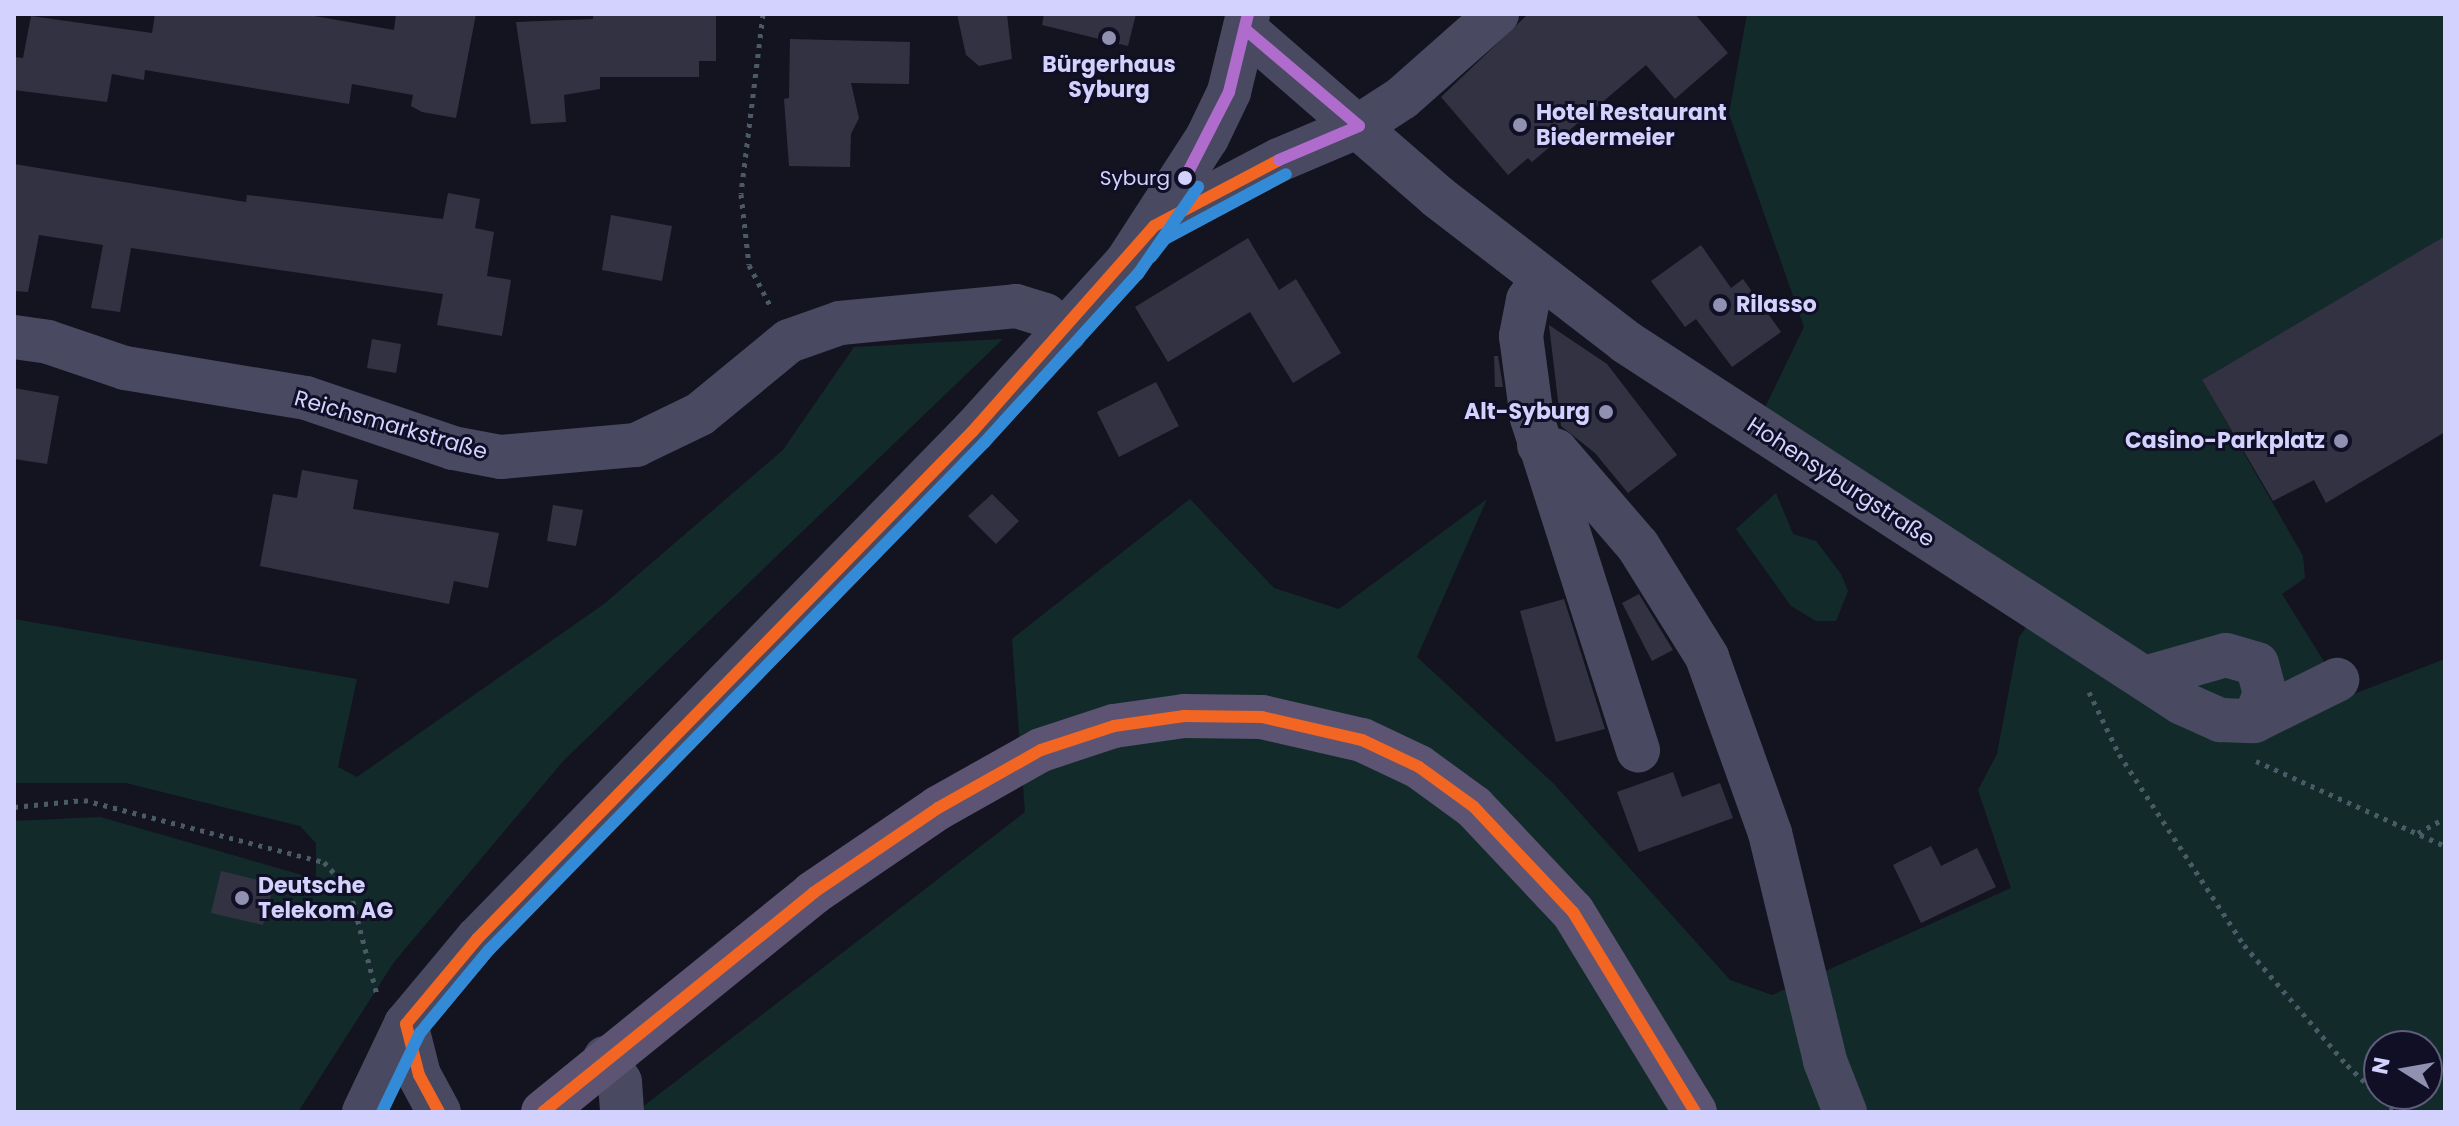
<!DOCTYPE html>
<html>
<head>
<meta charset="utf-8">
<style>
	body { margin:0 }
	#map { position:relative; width:2459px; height:1126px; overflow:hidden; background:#141420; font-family:Poppins,sans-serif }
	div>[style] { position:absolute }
	.green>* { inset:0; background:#122b2a }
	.building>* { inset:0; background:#323242 }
	.path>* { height:5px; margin-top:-2.5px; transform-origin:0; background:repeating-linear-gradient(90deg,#4a5b67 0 4px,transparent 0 10px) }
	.minor>* { height:44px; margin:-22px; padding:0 22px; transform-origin:22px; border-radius:22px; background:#494a61 }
	.major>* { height:44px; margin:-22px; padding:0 22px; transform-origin:22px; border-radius:22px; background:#5c5472 }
	.bus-1>* { height:12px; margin:-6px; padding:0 6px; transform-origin:6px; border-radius:6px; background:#f26522 }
	.bus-2>* { height:12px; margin:-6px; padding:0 6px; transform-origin:6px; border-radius:6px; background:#338bd7 }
	.bus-3>* { height:12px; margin:-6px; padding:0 6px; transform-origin:6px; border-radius:6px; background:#b06ccc }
	.dots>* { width:22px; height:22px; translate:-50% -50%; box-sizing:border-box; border:4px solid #100f25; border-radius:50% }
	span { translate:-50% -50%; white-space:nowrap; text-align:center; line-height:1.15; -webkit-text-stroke:6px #100f25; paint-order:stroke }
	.bus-label { font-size:20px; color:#d3d2ff }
	.right { translate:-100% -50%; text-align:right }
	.poi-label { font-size:22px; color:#d3d2ff; font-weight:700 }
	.left { translate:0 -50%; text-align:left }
	.street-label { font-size:22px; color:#d3d2ff }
	.frame { position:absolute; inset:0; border:16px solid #d3d2ff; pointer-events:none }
	.north { position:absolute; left:2363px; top:1030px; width:80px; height:80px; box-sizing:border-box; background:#100f25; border:2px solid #5e5d7c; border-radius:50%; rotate:281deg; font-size:22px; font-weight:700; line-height:32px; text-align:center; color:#d3d2ff }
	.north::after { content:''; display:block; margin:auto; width:28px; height:36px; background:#9090b1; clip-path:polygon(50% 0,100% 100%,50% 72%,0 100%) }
</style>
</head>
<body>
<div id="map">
	<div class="green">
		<div style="clip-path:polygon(evenodd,1747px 14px,2445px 15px,2445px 236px,2202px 380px,2303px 556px,2305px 578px,2282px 594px,2346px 697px,2445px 659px,2445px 1112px,636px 1112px,1025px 812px,1012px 639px,1190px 499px,1274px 588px,1339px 609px,1487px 499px,1417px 657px,1554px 784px,1730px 980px,1772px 995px,2011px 888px,1978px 790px,1997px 754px,2019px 637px,2052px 593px,1756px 426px,1804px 327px,1729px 114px,1747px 14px,2379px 1046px,2427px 1046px,2427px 1094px,2379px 1094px,2379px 1046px)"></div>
		<div style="clip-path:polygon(1003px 339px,564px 760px,394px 962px,298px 1112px,14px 1112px,14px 821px,100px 817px,316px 879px,316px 843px,300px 826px,126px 783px,14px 783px,14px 619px,357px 679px,338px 767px,357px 777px,604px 604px,783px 450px,854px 347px)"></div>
		<div style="clip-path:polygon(1776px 493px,1793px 534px,1816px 541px,1841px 574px,1848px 591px,1836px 621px,1816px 621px,1791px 606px,1736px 529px)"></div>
	</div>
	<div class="building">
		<div style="clip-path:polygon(155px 14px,303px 14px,394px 30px,396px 14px,476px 14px,456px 118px,422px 112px,411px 106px,413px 95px,352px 84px,349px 104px,145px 70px,144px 80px,112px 74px,107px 102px,14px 90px,14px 57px,23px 58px,31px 16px,152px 33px)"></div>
		<div style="clip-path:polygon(593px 14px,716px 14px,716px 61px,699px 61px,699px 77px,600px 77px,600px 89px,564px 95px,566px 122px,531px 124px,516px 22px,593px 19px)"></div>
		<div style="clip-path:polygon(957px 14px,1007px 14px,1012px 59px,979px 66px,966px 55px)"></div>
		<div style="clip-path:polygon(1044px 14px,1136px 14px,1128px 46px,1042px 25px)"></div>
		<div style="clip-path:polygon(1528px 14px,1695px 14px,1728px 53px,1675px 99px,1646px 65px,1532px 162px,1528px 158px,1508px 175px,1441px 97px)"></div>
		<div style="clip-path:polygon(790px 39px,910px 42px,909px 84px,851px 83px,859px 118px,851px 134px,850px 167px,789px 166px,784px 99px,789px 98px)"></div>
		<div style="clip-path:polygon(14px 164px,246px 202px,247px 195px,443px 219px,448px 193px,480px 199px,475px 228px,494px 232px,487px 276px,511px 280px,502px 336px,437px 325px,443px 294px,131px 248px,120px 312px,91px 308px,103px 245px,39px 235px,28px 292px,14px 291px)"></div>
		<div style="clip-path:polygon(611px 215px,672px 226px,662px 281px,602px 270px)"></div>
		<div style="clip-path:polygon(2445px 236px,2445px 432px,2326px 503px,2314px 480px,2273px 501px,2202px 380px)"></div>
		<div style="clip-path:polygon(1248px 238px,1279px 290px,1296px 279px,1341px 353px,1293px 383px,1250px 312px,1168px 362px,1135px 307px)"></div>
		<div style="clip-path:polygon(1701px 245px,1731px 288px,1743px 279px,1781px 332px,1732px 367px,1696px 319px,1685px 327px,1651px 281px)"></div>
		<div style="clip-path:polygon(1549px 325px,1607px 364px,1677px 455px,1628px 493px,1595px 453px,1561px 426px)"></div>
		<div style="clip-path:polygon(372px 339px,401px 344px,396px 373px,367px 368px)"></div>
		<div style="clip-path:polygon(1494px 356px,1498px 356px,1503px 387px,1495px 387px)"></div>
		<div style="clip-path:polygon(1156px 382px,1179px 426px,1119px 457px,1097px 412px)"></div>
		<div style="clip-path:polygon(14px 388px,59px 396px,47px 464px,14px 459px)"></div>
		<div style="clip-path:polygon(302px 470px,358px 480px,353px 509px,499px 533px,488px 588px,454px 581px,449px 604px,260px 566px,273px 494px,297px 498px)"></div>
		<div style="clip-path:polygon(992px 494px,1019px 521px,996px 544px,968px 516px)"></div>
		<div style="clip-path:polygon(553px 505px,583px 510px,576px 546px,547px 541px)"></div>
		<div style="clip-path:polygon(1639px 594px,1673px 650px,1652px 661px,1622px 603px)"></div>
		<div style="clip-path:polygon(1564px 599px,1605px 729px,1556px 742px,1520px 611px)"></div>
		<div style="clip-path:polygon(1673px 772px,1682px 797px,1720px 783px,1733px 818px,1639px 852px,1617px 792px)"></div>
		<div style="clip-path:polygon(1931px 846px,1941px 866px,1977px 848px,1996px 887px,1921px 923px,1893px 865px)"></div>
		<div style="clip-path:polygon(221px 871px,274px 884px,263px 925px,211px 913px)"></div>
	</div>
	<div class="path">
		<div style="left:763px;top:14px;width:181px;rotate:97deg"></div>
		<div style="left:741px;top:194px;width:71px;rotate:83.6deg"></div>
		<div style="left:749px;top:265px;width:50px;rotate:62.4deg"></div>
		<div style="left:2089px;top:692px;width:69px;rotate:64.2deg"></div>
		<div style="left:2119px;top:754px;width:228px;rotate:56.8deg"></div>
		<div style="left:2244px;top:945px;width:158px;rotate:49.4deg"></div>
		<div style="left:2347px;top:1065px;width:68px;rotate:43.8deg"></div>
		<div style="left:2256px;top:761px;width:207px;rotate:24.2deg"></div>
		<div style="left:14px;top:807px;width:70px;rotate:-5.7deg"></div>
		<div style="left:84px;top:800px;width:248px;rotate:14.5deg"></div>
		<div style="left:324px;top:862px;width:39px;rotate:48deg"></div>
		<div style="left:350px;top:891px;width:107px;rotate:75.4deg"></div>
		<div style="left:2418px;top:833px;width:31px;rotate:-29deg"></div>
	</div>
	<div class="minor">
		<div style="left:1246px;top:30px;width:254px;rotate:41deg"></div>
		<div style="left:1438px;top:197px;width:237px;rotate:37.6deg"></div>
		<div style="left:1626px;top:342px;width:663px;rotate:32.99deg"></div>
		<div style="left:2182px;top:703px;width:42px;rotate:24.1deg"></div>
		<div style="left:2220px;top:720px;width:34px;rotate:2deg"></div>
		<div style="left:2254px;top:721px;width:93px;rotate:-26.3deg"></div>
		<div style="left:1155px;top:225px;width:140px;rotate:-27.7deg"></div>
		<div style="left:1279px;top:160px;width:87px;rotate:-23deg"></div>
		<div style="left:1359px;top:126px;width:51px;rotate:-33.1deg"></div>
		<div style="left:1402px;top:98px;width:127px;rotate:-41.5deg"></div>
		<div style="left:1542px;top:278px;width:26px;rotate:122deg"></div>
		<div style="left:1528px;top:300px;width:37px;rotate:101deg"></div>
		<div style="left:1521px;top:336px;width:83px;rotate:82.4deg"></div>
		<div style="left:1532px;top:418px;width:349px;rotate:72.3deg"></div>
		<div style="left:14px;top:337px;width:34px;rotate:8deg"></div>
		<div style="left:48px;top:342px;width:81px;rotate:18.7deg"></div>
		<div style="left:125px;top:368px;width:183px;rotate:9.4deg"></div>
		<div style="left:306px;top:398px;width:155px;rotate:18.8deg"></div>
		<div style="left:453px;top:448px;width:49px;rotate:10.6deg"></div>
		<div style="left:501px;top:457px;width:136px;rotate:-5.1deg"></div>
		<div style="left:636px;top:445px;width:71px;rotate:-25.8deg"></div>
		<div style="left:700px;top:414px;width:115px;rotate:-39.4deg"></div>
		<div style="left:789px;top:341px;width:54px;rotate:-19.4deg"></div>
		<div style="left:840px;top:323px;width:177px;rotate:-5.5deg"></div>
		<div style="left:1016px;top:306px;width:30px;rotate:17deg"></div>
		<div style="left:1045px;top:315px;width:26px;rotate:39deg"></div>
		<div style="left:1539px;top:445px;width:18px;rotate:19deg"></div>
		<div style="left:1556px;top:451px;width:125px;rotate:49.2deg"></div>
		<div style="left:1638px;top:546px;width:131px;rotate:58.1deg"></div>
		<div style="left:1707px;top:657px;width:187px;rotate:70.3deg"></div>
		<div style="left:1770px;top:833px;width:235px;rotate:76.4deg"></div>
		<div style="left:1825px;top:1061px;width:55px;rotate:68.6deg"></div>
		<div style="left:2145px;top:678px;width:84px;rotate:-15.9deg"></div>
		<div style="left:2226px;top:655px;width:32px;rotate:16deg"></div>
		<div style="left:2257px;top:664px;width:30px;rotate:75deg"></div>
		<div style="left:2265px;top:693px;width:30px;rotate:111deg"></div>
		<div style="left:406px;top:1024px;width:53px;rotate:75.7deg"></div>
		<div style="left:419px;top:1075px;width:42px;rotate:61.6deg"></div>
		<div style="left:605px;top:1058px;width:28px;rotate:58deg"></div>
		<div style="left:620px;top:1082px;width:30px;rotate:86deg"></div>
		<div style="left:364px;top:1112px;width:98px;rotate:-64.5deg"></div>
		<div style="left:406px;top:1024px;width:111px;rotate:-50.1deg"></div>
		<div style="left:477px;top:939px;width:709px;rotate:-45.69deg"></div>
		<div style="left:972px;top:432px;width:229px;rotate:-47.7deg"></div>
		<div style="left:1126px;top:263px;width:149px;rotate:-57.1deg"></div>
		<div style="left:1207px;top:138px;width:51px;rotate:-64.4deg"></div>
		<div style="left:1229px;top:92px;width:80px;rotate:-76.3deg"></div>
	</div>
	<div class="major">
		<div style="left:543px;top:1112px;width:348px;rotate:-39deg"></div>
		<div style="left:813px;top:893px;width:151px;rotate:-34.2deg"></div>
		<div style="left:938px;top:808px;width:118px;rotate:-29.4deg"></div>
		<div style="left:1041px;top:750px;width:77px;rotate:-18.2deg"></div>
		<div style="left:1114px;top:726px;width:71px;rotate:-8.1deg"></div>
		<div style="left:1184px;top:716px;width:78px;rotate:0.7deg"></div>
		<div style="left:1262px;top:717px;width:103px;rotate:13deg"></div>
		<div style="left:1362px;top:740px;width:63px;rotate:25.3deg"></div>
		<div style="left:1419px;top:767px;width:68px;rotate:36deg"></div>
		<div style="left:1474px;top:807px;width:144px;rotate:46.7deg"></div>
		<div style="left:1573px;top:912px;width:234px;rotate:58.6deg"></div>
	</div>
	<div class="bus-1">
		<div style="left:406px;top:1024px;width:111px;rotate:-50.1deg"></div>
		<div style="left:477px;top:939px;width:709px;rotate:-45.69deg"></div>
		<div style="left:972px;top:432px;width:275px;rotate:-48.5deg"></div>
		<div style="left:1154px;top:226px;width:141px;rotate:-27.8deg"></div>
		<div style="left:406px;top:1024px;width:53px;rotate:75.7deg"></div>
		<div style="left:419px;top:1075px;width:42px;rotate:61.6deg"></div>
		<div style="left:543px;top:1112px;width:348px;rotate:-39deg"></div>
		<div style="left:813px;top:893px;width:151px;rotate:-34.2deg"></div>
		<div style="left:938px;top:808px;width:118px;rotate:-29.4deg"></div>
		<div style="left:1041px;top:750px;width:77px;rotate:-18.2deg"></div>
		<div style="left:1114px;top:726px;width:71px;rotate:-8.1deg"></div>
		<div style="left:1184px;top:716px;width:78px;rotate:0.7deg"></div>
		<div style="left:1262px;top:717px;width:103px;rotate:13deg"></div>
		<div style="left:1362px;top:740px;width:63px;rotate:25.3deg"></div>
		<div style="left:1419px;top:767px;width:68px;rotate:36deg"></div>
		<div style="left:1474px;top:807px;width:144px;rotate:46.7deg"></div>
		<div style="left:1573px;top:912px;width:234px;rotate:58.6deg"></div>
	</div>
	<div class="bus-2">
		<div style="left:1151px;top:257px;width:23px;rotate:-52deg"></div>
		<div style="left:1165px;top:239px;width:137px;rotate:-28.2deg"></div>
		<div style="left:382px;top:1112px;width:88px;rotate:-64.3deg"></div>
		<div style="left:420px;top:1033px;width:108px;rotate:-50.3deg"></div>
		<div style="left:489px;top:950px;width:709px;rotate:-45.69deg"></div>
		<div style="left:984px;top:443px;width:229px;rotate:-47.7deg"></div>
		<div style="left:1138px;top:274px;width:106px;rotate:-55.4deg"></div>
	</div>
	<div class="bus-3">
		<div style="left:1246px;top:30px;width:148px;rotate:40.3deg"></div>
		<div style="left:1359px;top:126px;width:87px;rotate:157deg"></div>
		<div style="left:1185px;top:178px;width:97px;rotate:-62.9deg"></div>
		<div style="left:1229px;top:92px;width:80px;rotate:-76.3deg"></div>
	</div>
	<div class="dots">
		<div style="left:1109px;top:38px;background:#9090b1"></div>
		<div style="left:1520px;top:125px;background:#9090b1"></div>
		<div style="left:1185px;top:178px;background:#d3d2ff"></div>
		<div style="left:1720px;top:305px;background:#9090b1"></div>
		<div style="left:1606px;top:412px;background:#9090b1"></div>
		<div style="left:2341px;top:441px;background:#9090b1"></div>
		<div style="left:242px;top:898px;background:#9090b1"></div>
	</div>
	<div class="bus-label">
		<span class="right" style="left:1170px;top:178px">Syburg</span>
	</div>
	<div class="poi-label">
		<span style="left:1109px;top:77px">Bürgerhaus<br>Syburg</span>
		<span class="left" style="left:1536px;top:125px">Hotel Restaurant<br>Biedermeier</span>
		<span class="left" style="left:1736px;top:305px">Rilasso</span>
		<span class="right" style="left:1590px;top:412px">Alt-Syburg</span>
		<span class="right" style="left:2325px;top:441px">Casino-Parkplatz</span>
		<span class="left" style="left:258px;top:898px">Deutsche<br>Telekom AG</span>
	</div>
	<div class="street-label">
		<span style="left:391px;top:425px;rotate:16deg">Reichsmarkstraße</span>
		<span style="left:1841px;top:482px;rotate:33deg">Hohensyburgstraße</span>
	</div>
	<div class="frame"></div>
	<div class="north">N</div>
</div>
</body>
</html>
